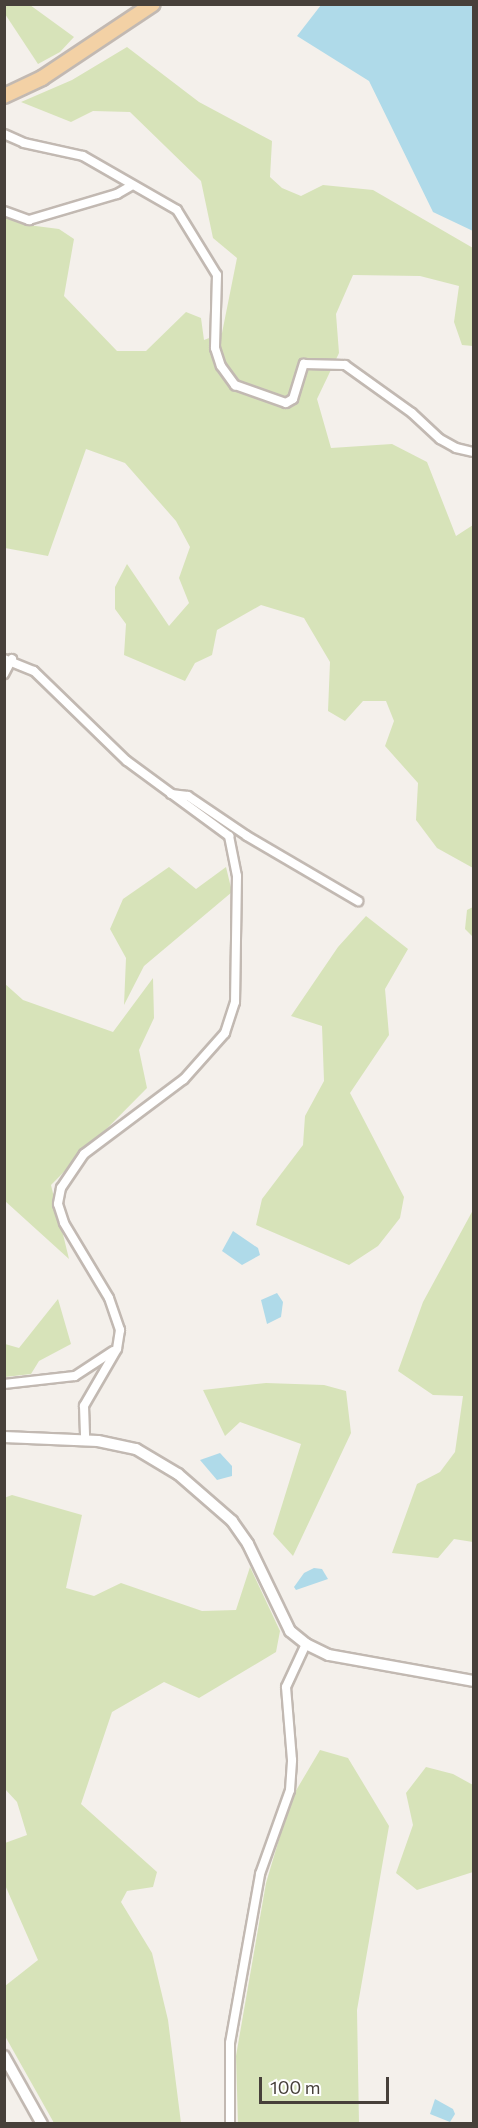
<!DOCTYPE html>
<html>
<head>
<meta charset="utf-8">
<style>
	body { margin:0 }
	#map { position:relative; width:478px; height:2128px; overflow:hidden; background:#f4f0eb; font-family:Commissioner,sans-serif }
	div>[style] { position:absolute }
	.green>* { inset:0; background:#d7e3b9 }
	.water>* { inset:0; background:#afdae9 }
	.roads { filter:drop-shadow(2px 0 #c2b9b2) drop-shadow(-2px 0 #c2b9b2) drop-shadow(0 2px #c2b9b2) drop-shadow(0 -2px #c2b9b2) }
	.minor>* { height:8px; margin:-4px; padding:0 4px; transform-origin:4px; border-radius:4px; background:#fff }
	.tertiary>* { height:10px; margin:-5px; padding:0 5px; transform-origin:5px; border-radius:5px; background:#fff }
	.primary>* { height:14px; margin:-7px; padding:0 7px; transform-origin:7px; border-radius:7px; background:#f3d1a5 }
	span { translate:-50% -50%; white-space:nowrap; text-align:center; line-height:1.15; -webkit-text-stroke:4.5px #fff; paint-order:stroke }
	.frame { position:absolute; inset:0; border:6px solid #47403a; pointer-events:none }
	.scale { position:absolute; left:259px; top:2077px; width:130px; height:27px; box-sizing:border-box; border:3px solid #47403a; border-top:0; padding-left:8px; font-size:18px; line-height:21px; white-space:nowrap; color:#47403a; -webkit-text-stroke:4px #fff; paint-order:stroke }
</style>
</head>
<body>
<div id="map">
	<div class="green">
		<div style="clip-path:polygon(4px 5px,30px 5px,74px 37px,60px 52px,38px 64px,5px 14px)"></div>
		<div style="clip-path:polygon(127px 47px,199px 102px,272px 141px,270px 177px,282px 188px,301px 196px,323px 185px,373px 190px,473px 248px,473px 346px,462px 345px,454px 322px,459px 286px,420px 276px,353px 275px,336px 314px,339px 353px,317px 399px,331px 448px,392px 444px,427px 462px,456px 536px,473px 525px,473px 868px,437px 848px,416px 820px,418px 783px,385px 746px,394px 721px,386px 701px,363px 701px,345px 721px,328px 711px,330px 662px,304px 618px,261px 605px,217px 630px,212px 655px,195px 663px,185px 681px,124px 655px,126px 624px,115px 609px,115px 587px,127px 564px,169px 626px,189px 603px,179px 578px,190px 547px,176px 521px,125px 463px,86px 449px,48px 556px,5px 548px,4px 214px,28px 225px,59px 229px,74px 239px,64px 296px,117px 351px,146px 351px,186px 312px,201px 318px,204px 340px,222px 333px,237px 258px,213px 238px,201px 181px,130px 112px,93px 111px,71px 122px,21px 102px,72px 80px)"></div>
		<div style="clip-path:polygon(169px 867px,196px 889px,226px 867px,232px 892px,144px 966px,124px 1005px,126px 958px,110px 929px,123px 899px)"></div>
		<div style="clip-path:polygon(473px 907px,473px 937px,465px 929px,467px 910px)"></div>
		<div style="clip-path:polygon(366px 916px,408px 949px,385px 989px,389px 1035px,350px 1093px,404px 1197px,400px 1218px,378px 1246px,349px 1265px,256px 1225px,262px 1199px,303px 1145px,305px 1116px,324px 1081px,322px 1026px,291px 1016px,338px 947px)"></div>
		<div style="clip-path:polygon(153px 978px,154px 1018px,139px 1050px,147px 1088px,51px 1185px,69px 1259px,5px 1201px,4px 983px,23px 1000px,113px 1032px)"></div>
		<div style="clip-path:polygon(473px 1210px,473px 1542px,454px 1539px,438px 1558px,392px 1553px,417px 1484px,440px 1472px,455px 1452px,463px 1396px,433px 1395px,398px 1371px,423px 1302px)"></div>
		<div style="clip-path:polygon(58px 1299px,71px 1344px,39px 1361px,31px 1374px,5px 1377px,5px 1344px,19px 1348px)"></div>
		<div style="clip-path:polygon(266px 1383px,324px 1385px,346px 1391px,351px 1433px,293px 1556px,273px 1534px,301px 1444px,240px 1422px,225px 1436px,203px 1390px)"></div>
		<div style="clip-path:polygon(12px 1495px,82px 1515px,66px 1588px,94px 1596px,121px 1583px,202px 1611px,236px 1610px,250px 1567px,280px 1631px,276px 1652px,199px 1698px,164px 1682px,112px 1712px,81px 1804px,157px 1872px,153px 1887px,127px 1891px,121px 1902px,152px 1953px,168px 2020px,181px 2123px,54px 2123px,5px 2036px,5px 1986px,38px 1960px,5px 1885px,5px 1843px,27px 1835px,17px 1802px,4px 1788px,4px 1498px)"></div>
		<div style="clip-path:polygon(320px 1750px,348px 1758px,389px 1826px,357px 2010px,359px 2123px,238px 2124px,236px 2056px,266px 1883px,291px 1799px)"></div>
		<div style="clip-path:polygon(426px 1767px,453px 1774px,473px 1785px,473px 1872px,417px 1890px,396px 1873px,413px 1825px,406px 1793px)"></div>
	</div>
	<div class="water">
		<div style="clip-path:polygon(321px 5px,473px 5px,473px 231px,433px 212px,369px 81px,297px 36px)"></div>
		<div style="clip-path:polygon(233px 1231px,258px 1248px,260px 1255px,242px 1265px,222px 1251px)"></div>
		<div style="clip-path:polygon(277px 1293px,283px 1302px,281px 1317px,267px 1324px,261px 1300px)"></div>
		<div style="clip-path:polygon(220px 1453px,232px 1466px,232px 1476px,217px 1480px,200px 1460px)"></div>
		<div style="clip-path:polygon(314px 1568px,322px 1569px,328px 1579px,296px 1590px,294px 1587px,304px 1573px)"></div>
		<div style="clip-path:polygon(435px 2099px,453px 2109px,455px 2114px,450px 2122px,430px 2114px)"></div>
	</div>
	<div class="roads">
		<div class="minor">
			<div style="left:4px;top:134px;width:22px;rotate:24deg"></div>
			<div style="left:24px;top:143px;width:60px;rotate:12.4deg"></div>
			<div style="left:83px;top:156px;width:108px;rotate:29.9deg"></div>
			<div style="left:177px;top:210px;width:76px;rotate:58.4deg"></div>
			<div style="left:217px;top:275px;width:73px;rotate:91.6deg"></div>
			<div style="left:215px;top:348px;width:19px;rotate:72deg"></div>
			<div style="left:221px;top:366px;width:24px;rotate:54deg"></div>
			<div style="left:235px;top:385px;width:54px;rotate:19.4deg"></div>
			<div style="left:286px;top:403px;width:8px;rotate:-30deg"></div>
			<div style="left:293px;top:399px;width:37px;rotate:-73deg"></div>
			<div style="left:304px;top:364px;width:41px;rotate:1.4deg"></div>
			<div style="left:345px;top:365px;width:82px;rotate:35.6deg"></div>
			<div style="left:412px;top:413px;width:38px;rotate:43deg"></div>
			<div style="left:440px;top:439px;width:18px;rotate:29deg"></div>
			<div style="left:456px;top:448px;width:18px;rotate:13deg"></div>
			<div style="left:4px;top:211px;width:27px;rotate:20deg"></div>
			<div style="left:29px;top:220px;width:92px;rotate:-16.5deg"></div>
			<div style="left:117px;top:194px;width:16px;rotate:-30deg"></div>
			<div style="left:4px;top:659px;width:32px;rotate:22deg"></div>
			<div style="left:34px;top:671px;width:129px;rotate:44.1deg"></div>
			<div style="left:127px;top:761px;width:127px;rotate:36.3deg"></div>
			<div style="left:229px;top:836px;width:41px;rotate:78.7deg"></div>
			<div style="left:237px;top:876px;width:126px;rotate:90.9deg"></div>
			<div style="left:235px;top:1002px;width:33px;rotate:108deg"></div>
			<div style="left:225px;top:1033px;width:62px;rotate:131.7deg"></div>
			<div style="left:184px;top:1079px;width:125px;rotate:143.1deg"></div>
			<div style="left:84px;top:1154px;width:41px;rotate:124.1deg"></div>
			<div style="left:61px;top:1188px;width:16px;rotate:101deg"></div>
			<div style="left:58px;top:1204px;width:20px;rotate:72deg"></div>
			<div style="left:64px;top:1223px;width:87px;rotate:59deg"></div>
			<div style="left:109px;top:1298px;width:34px;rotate:71deg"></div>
			<div style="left:120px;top:1330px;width:19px;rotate:99deg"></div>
			<div style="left:117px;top:1349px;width:66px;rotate:120.1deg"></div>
			<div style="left:84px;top:1406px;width:34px;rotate:88deg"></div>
			<div style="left:4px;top:674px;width:17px;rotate:-62deg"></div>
			<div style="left:171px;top:794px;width:17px;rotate:7deg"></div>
			<div style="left:188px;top:796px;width:71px;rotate:34.1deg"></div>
			<div style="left:247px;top:836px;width:129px;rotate:30.4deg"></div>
			<div style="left:4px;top:1384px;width:71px;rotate:-6.4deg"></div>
			<div style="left:75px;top:1376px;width:45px;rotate:-33.3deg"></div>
			<div style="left:230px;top:2124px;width:81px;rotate:-90deg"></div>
			<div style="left:230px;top:2043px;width:172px;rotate:-79.9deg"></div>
			<div style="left:260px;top:1874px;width:89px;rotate:-70.3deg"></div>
			<div style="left:290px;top:1790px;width:30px;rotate:-86deg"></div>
			<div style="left:292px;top:1760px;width:73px;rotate:-94.7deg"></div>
			<div style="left:286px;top:1687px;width:47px;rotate:-65.1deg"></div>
		</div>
		<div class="tertiary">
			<div style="left:4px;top:1437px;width:94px;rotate:2.4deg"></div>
			<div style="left:98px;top:1441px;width:39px;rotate:12deg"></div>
			<div style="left:136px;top:1449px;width:49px;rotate:30.8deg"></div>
			<div style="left:178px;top:1474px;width:72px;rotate:41deg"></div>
			<div style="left:232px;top:1521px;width:28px;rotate:55deg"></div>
			<div style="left:248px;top:1544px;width:97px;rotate:64.2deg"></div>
			<div style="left:290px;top:1631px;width:21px;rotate:39deg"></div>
			<div style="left:306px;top:1644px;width:25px;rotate:26deg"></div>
			<div style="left:329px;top:1655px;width:147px;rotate:10.2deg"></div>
			<div style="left:4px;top:2056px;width:78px;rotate:60.8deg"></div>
		</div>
		<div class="primary">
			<div style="left:4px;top:96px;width:42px;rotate:-25.3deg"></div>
			<div style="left:42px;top:78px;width:133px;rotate:-33.7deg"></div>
		</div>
	</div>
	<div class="frame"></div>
	<div class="scale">100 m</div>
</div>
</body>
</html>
